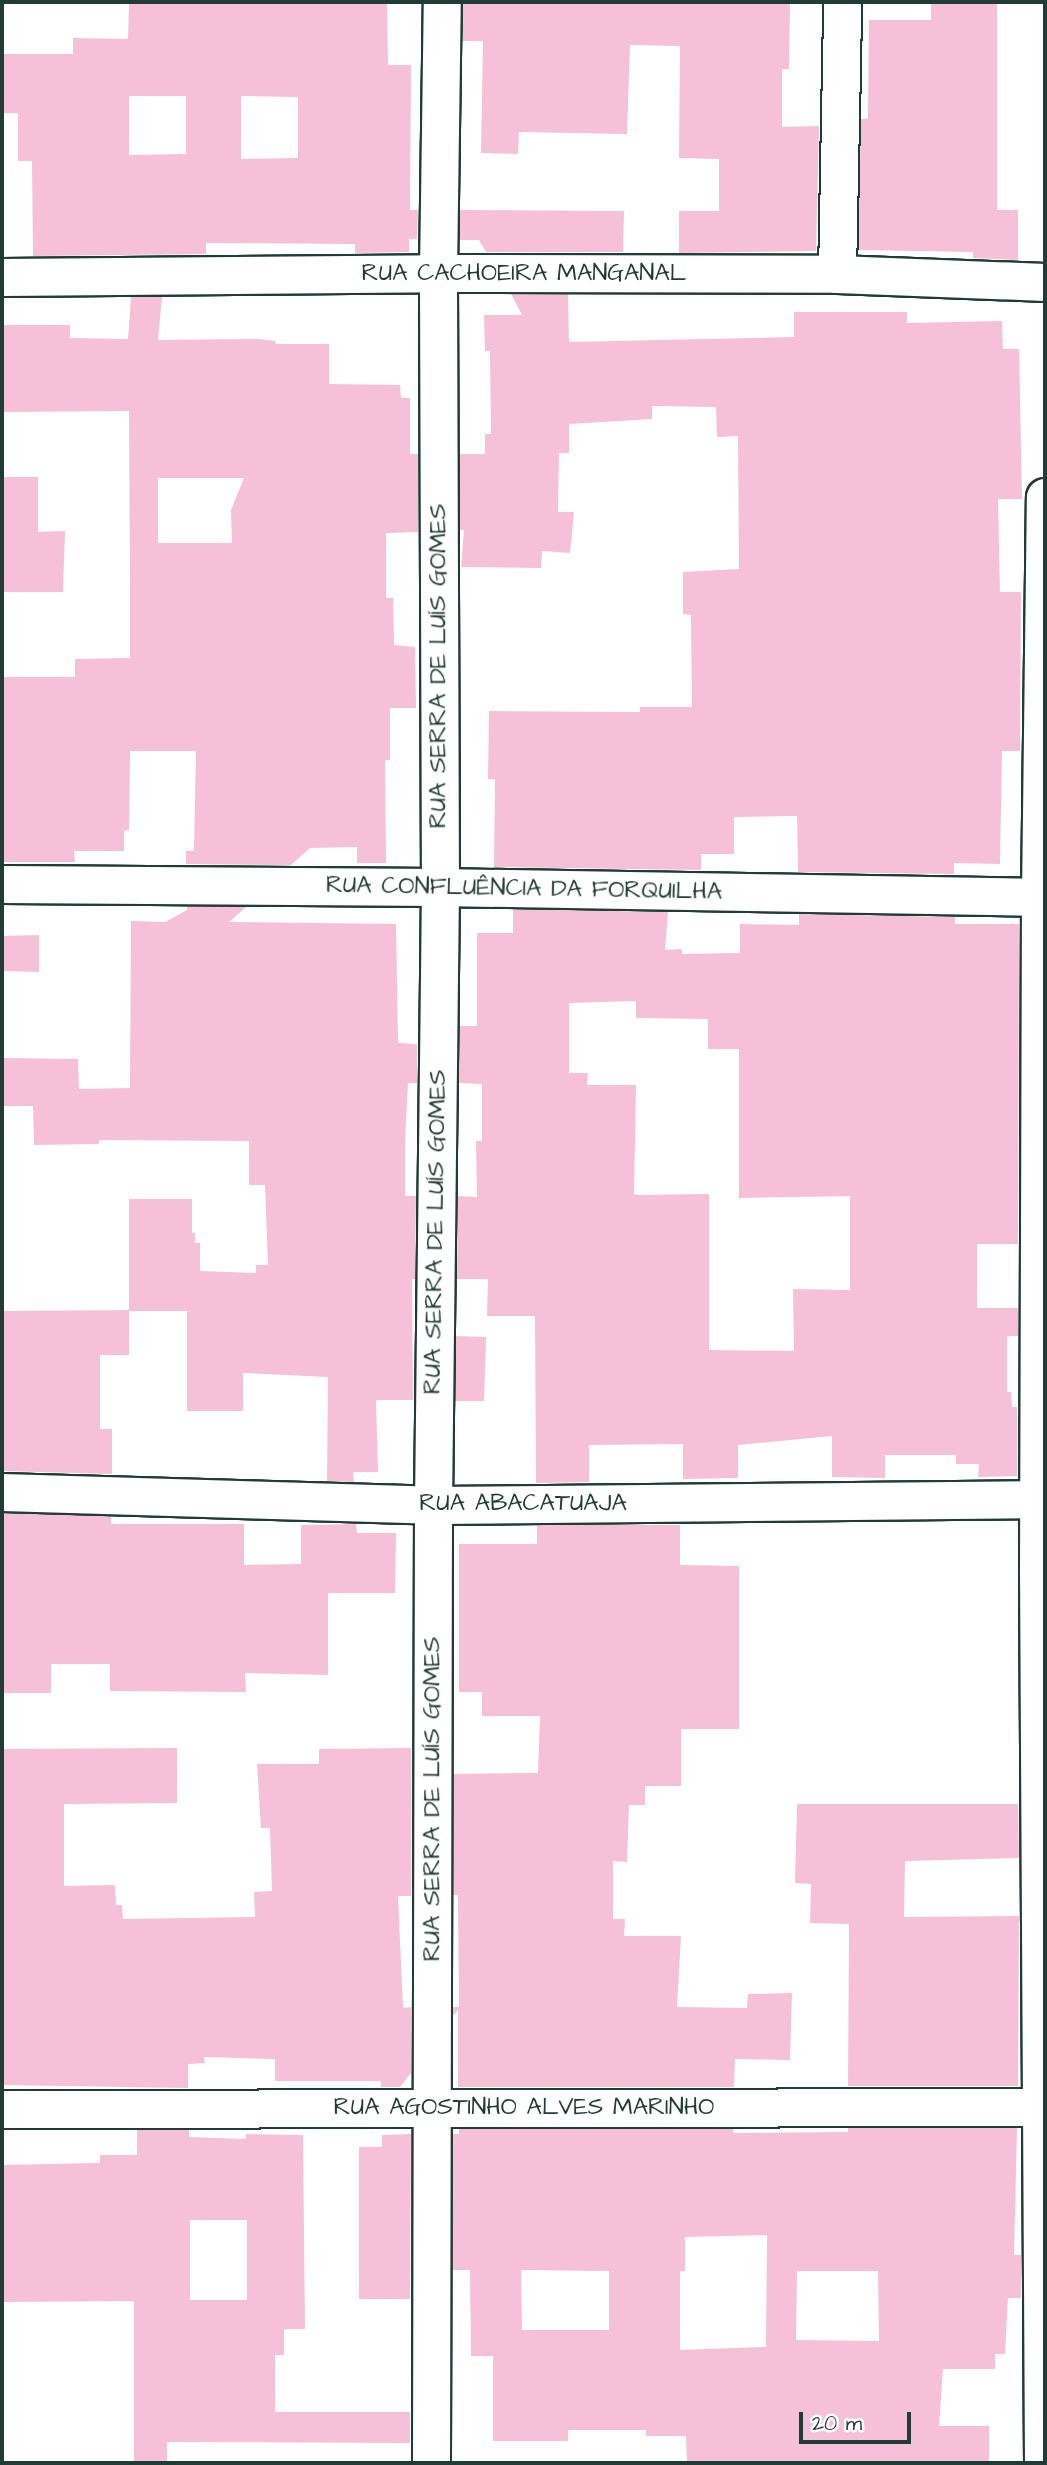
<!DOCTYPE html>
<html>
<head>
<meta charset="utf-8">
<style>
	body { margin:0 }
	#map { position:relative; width:1047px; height:2465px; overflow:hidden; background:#fff; font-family:"Architects Daughter",sans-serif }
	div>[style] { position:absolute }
	.building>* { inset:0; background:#f6c0d9 }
	.roads { filter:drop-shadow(2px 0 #1f3d34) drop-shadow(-2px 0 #1f3d34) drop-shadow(0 2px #1f3d34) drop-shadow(0 -2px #1f3d34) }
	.street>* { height:37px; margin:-18.5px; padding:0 18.5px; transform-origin:18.5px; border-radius:18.5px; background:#fff }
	span { translate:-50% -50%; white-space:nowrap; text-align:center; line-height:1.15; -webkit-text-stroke:5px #fff; paint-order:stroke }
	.street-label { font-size:24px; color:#1f3d34 }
	.frame { position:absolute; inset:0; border:4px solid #1f3d34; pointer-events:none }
	.scale { position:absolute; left:799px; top:2412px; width:112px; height:32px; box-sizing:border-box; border:4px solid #1f3d34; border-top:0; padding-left:9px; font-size:21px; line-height:24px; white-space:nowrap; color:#1f3d34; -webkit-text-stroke:5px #fff; paint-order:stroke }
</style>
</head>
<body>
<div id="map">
	<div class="building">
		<div style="clip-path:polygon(evenodd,129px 2px,387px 2px,388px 65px,411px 65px,410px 210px,418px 210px,417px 239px,409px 239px,409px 252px,355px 253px,355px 244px,206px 243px,206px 254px,33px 256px,32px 161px,18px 161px,18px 113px,2px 113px,2px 54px,73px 54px,73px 38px,128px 39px,129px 2px,129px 96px,186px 96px,186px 154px,129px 155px,129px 96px,129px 2px,241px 96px,298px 97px,298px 158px,241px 159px,241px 96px)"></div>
		<div style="clip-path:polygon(463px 2px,790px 2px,789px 69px,782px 69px,782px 127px,819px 126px,816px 251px,679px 253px,679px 211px,719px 211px,719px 159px,679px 158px,680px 46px,630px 45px,627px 134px,519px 132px,518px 154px,481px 153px,483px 41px,462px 41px)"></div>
		<div style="clip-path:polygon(931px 2px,997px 2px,997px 210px,1018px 210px,1018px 260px,973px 258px,973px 252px,858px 250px,861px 119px,868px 119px,869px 20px,931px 20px)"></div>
		<div style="clip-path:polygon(460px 210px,624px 211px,623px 252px,486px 252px,479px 240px,459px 240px)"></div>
		<div style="clip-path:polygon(511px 294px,568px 294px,569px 342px,794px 337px,794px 312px,907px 312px,907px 323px,1002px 321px,1003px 349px,1019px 349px,1022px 499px,998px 499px,1000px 592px,1021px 592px,1020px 751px,1002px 751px,1000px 864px,954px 863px,954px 874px,798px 872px,797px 816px,734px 817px,734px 854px,701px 854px,701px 870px,494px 867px,495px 779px,488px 779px,489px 711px,640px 712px,640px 707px,692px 707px,691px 615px,683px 614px,683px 572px,739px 569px,738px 436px,717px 437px,716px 407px,652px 406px,652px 419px,569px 424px,569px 453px,559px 453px,558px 512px,574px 512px,570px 553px,542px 551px,541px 568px,461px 567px,464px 530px,460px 530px,460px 454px,485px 454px,485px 434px,491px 434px,490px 351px,485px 351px,484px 315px,522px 315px)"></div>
		<div style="clip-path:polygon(evenodd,131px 297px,162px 297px,158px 340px,259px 339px,275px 341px,276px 344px,329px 344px,329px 384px,400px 385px,401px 398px,410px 398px,410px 454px,418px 454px,418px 532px,386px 533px,386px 598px,393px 598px,394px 645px,415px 647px,416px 708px,390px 708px,390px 760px,385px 760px,386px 863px,357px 863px,357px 847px,310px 848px,291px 865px,186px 864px,186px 851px,194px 851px,196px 751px,130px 751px,129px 830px,124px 831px,124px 851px,74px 851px,75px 862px,2px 862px,4px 677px,75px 677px,75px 659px,130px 658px,130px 592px,129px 411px,2px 412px,2px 325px,70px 325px,70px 338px,128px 339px,131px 297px,158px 478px,244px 478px,231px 510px,232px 543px,158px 543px,158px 478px)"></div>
		<div style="clip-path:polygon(2px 477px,38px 477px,38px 532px,65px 531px,63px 592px,2px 592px)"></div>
		<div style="clip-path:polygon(187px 906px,246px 907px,229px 922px,396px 924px,398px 1043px,417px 1044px,417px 1083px,408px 1083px,405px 1140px,405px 1196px,416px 1196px,415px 1279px,412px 1279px,413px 1400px,376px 1400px,378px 1472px,353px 1472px,354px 1482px,327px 1481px,328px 1377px,243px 1373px,243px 1411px,187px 1411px,187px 1311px,129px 1311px,129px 1355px,100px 1355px,100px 1429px,112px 1429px,112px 1474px,2px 1471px,2px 1311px,129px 1310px,129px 1199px,192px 1199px,192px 1233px,195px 1233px,195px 1243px,200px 1243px,200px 1271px,256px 1273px,256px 1265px,268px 1265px,265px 1185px,249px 1185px,249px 1141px,99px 1140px,99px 1144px,34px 1145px,33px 1106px,2px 1106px,2px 1058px,78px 1059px,79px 1089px,130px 1088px,131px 921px,165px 922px,187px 910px)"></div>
		<div style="clip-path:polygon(evenodd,513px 909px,668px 912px,665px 950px,682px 949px,682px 954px,740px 953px,740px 924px,799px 925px,799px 914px,955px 917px,955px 924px,1019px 924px,1018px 1244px,977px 1244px,977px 1308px,1018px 1308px,1018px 1336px,1007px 1336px,1007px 1392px,1011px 1392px,1012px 1407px,1017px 1407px,1017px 1476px,978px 1477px,979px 1464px,956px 1464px,956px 1455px,885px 1455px,885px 1478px,832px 1477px,832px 1436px,738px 1445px,738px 1478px,683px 1479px,683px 1444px,589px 1445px,589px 1482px,536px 1483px,535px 1316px,487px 1316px,488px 1279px,457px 1279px,458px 1196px,477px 1197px,476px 1141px,482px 1141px,482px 1084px,459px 1083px,459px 1026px,477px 1026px,477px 933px,513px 933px,513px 909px,636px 1001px,636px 1018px,708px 1019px,708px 1049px,739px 1049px,739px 1198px,850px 1196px,850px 1290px,793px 1289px,794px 1351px,709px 1350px,709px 1194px,634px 1195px,636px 1085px,587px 1085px,588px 1073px,569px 1073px,569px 1003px,636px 1001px)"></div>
		<div style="clip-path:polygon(39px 935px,39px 972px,2px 971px,2px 936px)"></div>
		<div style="clip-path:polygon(456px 1336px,486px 1337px,484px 1401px,455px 1401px)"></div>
		<div style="clip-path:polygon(2px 1513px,111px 1516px,111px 1524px,244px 1524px,244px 1565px,301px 1564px,301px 1525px,356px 1524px,357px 1533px,396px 1533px,395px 1593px,328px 1593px,328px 1675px,245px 1673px,246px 1692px,110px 1691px,110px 1664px,51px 1664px,51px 1693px,2px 1693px)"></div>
		<div style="clip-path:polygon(537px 1525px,680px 1525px,680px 1565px,739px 1566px,739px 1729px,681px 1729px,681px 1786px,645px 1786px,645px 1805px,629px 1805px,627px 1862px,613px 1861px,613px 1919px,625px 1919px,624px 1936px,681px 1936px,677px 2007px,747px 2008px,748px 1994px,792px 1993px,790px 2060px,735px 2059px,734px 2087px,458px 2087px,458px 2010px,453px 2016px,453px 2007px,459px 2007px,458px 1895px,453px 1895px,453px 1774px,538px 1773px,540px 1716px,482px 1716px,482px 1692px,459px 1692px,459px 1544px,537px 1544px)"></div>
		<div style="clip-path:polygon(177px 1748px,177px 1803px,64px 1804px,64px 1886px,115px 1885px,116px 1905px,122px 1905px,123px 1919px,255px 1917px,254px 1892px,272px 1891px,270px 1828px,261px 1828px,257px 1764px,319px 1764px,319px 1749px,411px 1748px,411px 1896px,398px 1896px,403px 2008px,411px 2007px,411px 2073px,400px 2087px,381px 2087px,381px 2081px,275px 2081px,275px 2059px,204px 2057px,205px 2063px,188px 2064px,188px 2088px,2px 2085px,2px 1749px)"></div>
		<div style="clip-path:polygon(797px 1804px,1018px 1804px,1019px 1858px,905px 1861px,904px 1917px,1019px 1916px,1018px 2086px,848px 2086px,849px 1924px,810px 1923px,811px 1884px,795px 1883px)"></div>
		<div style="clip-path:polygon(evenodd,848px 2128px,1017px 2128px,1014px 2255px,1021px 2255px,1021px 2298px,1008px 2298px,1005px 2354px,995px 2354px,995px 2369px,943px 2369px,939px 2426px,989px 2426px,989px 2463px,687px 2463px,686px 2436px,646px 2436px,646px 2430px,568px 2430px,568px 2441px,493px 2441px,493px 2356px,471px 2356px,470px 2270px,452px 2270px,453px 2134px,459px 2134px,459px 2129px,733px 2129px,733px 2133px,848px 2132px,848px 2128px,767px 2235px,766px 2347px,680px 2350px,680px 2271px,685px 2271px,685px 2237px,767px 2235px,848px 2128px,521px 2270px,609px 2271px,609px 2330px,522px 2330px,521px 2270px,848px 2128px,797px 2271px,878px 2271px,879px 2341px,796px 2340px,797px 2271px)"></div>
		<div style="clip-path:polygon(evenodd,137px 2130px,189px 2130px,189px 2137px,246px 2139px,246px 2134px,303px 2135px,305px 2329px,284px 2329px,284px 2355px,275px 2355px,275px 2412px,410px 2412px,410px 2443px,167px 2442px,167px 2461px,134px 2461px,134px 2301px,2px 2302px,2px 2165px,100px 2163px,100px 2155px,137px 2155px,137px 2130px,190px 2220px,247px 2220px,247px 2300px,190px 2300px,190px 2220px)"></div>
		<div style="clip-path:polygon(411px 2134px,410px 2299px,359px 2299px,359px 2147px,382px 2147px,382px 2135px)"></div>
	</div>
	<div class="roads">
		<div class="street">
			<div style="left:837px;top:274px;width:272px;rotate:-88.9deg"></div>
			<div style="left:2px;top:277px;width:436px;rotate:-0.5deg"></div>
			<div style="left:438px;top:273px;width:399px;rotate:0.1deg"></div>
			<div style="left:837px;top:274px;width:208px;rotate:2.2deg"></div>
			<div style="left:2px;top:884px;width:438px;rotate:0.4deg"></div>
			<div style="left:440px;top:887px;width:605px;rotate:0.95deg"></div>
			<div style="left:2px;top:1492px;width:431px;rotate:1.7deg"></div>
			<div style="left:433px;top:1505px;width:612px;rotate:-0.56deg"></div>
			<div style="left:2px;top:2109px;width:1043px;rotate:-0.11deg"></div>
			<div style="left:431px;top:2463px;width:958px;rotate:-89.88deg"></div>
			<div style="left:433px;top:1505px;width:618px;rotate:-89.35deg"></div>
			<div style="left:440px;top:887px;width:614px;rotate:-90.19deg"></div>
			<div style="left:438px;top:273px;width:271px;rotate:-89.2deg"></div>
			<div style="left:1043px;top:2463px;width:891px;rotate:-90.32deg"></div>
			<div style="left:1038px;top:1572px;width:675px;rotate:-89.83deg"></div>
			<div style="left:1040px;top:897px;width:400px;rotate:-89.3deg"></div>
		</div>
	</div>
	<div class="street-label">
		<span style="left:524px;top:274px">RUA CACHOEIRA MANGANAL</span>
		<span style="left:439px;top:666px;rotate:-90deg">RUA SERRA DE LUÍS GOMES</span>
		<span style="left:524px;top:889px;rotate:1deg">RUA CONFLUÊNCIA DA FORQUILHA</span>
		<span style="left:436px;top:1232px;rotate:-89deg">RUA SERRA DE LUÍS GOMES</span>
		<span style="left:523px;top:1504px">RUA ABACATUAJA</span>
		<span style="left:433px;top:1799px;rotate:-90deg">RUA SERRA DE LUÍS GOMES</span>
		<span style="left:524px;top:2108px">RUA AGOSTINHO ALVES MARINHO</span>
	</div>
	<div class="frame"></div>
	<div class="scale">20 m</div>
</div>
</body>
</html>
